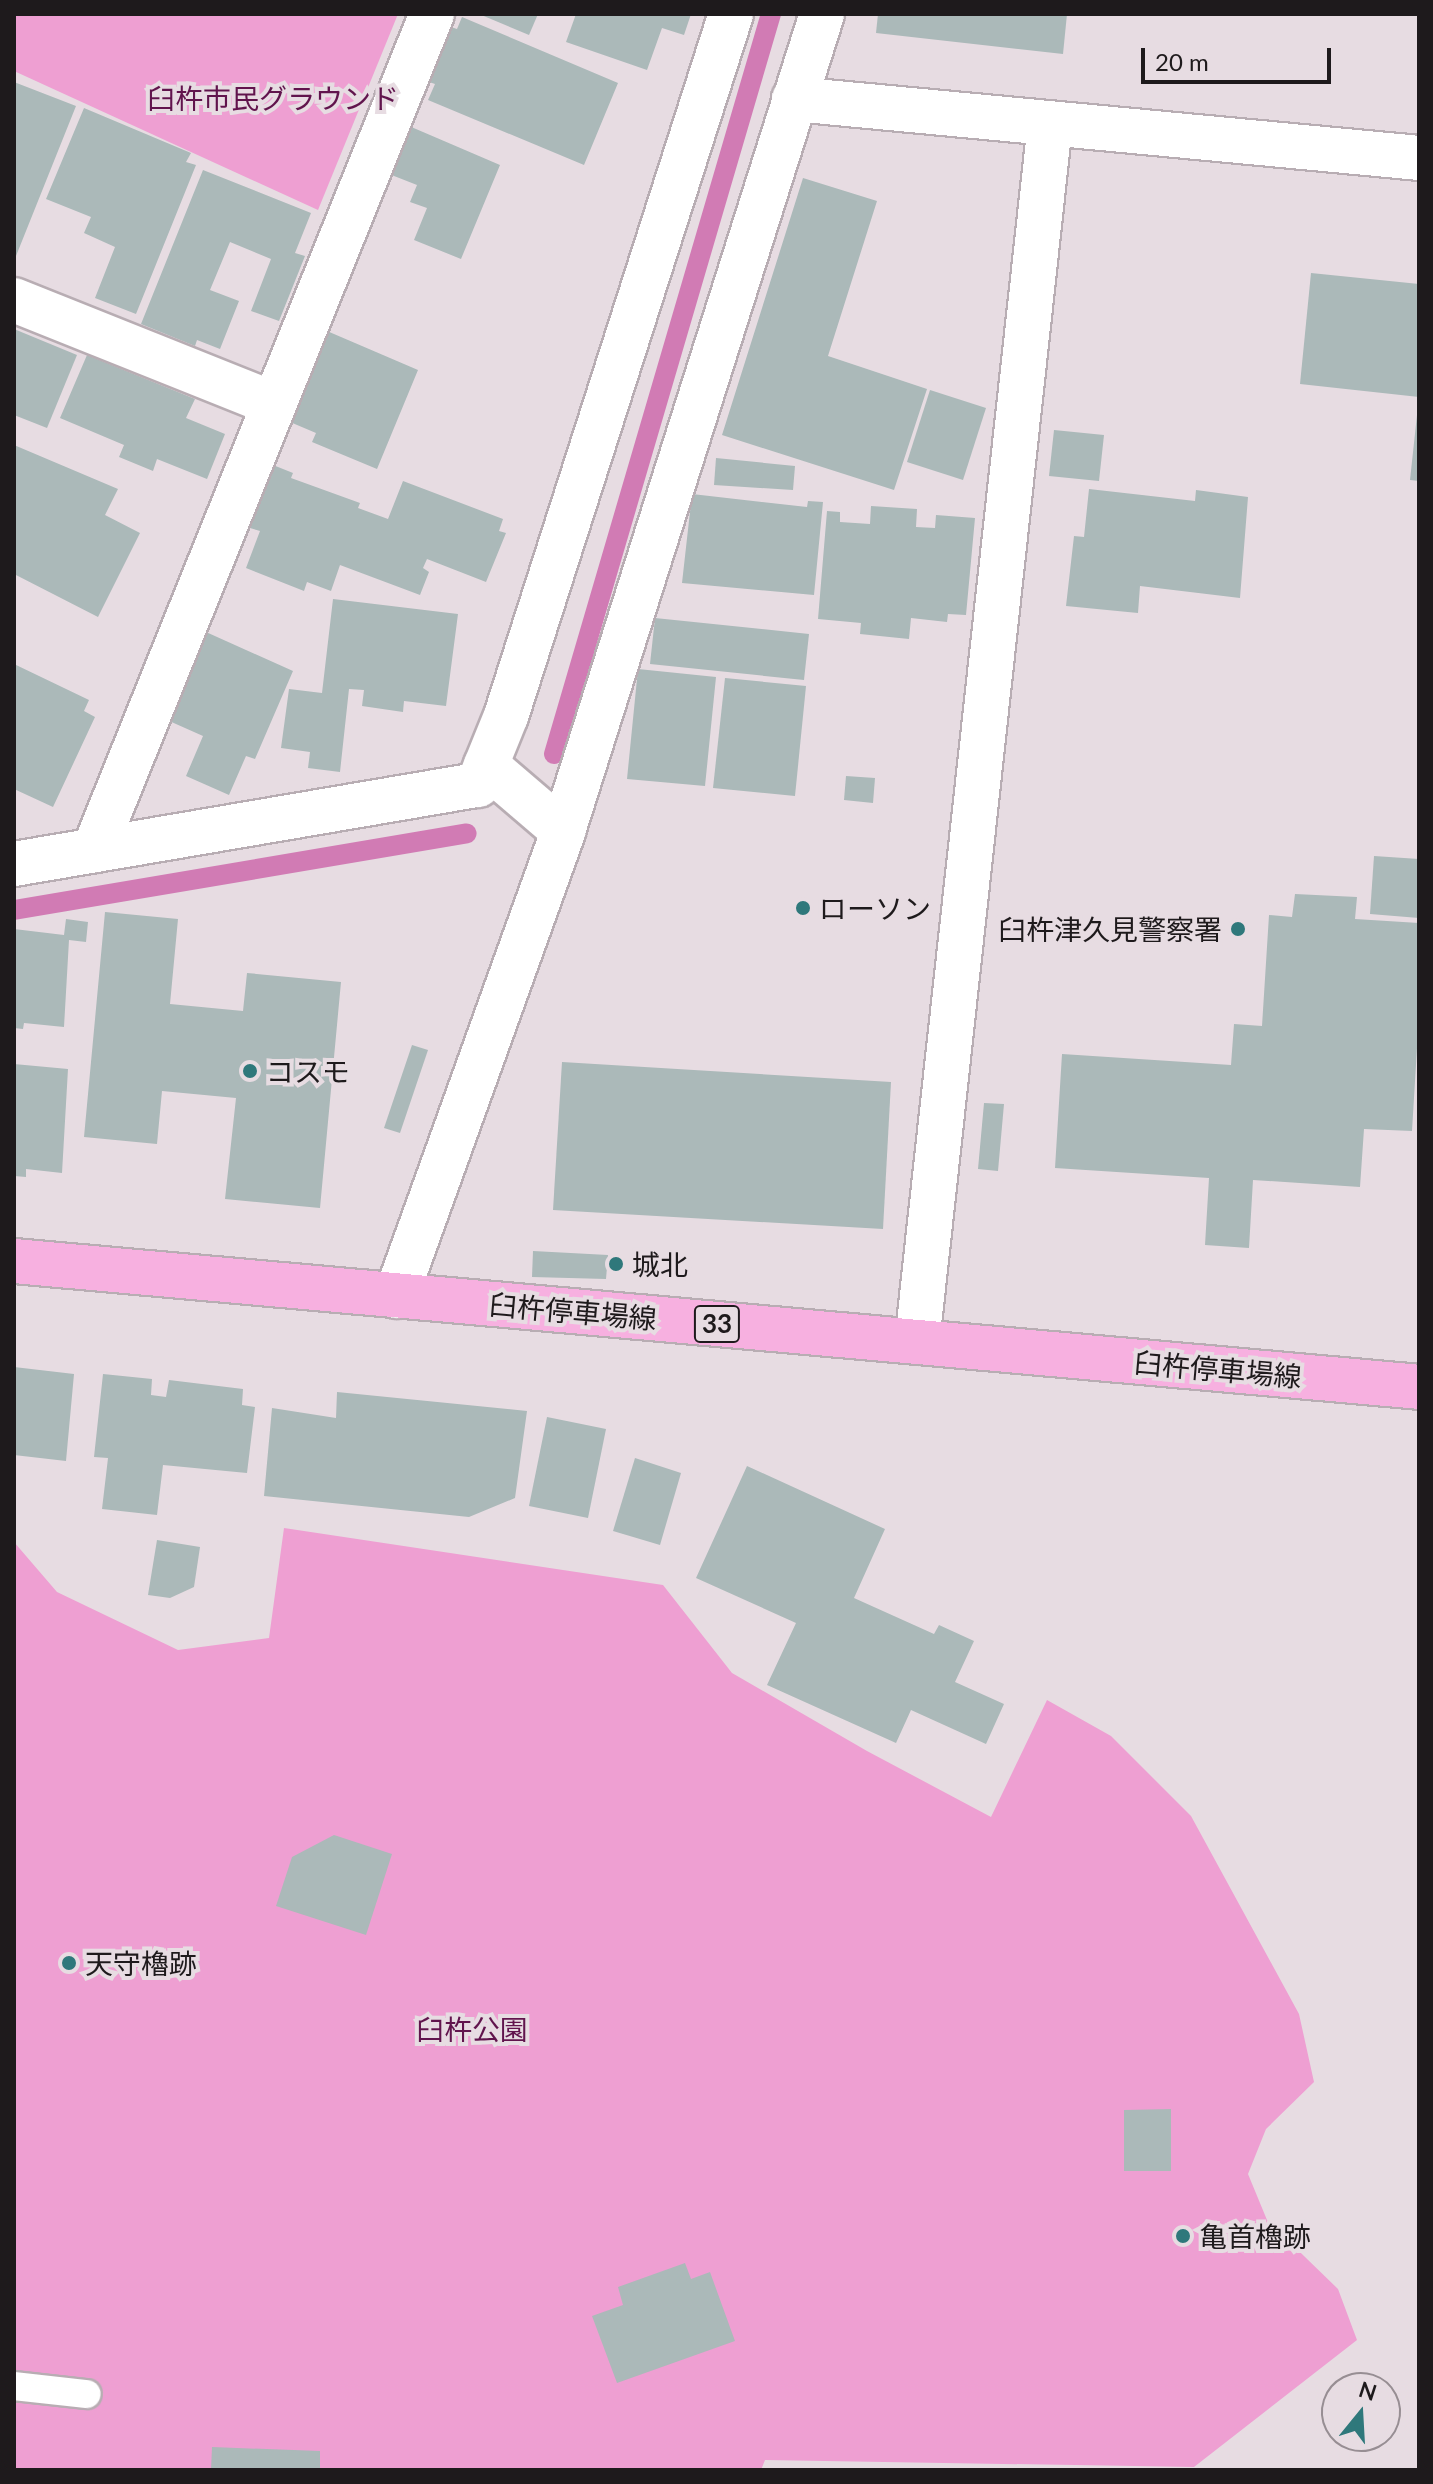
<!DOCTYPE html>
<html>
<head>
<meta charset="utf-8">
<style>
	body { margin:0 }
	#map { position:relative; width:1433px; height:2484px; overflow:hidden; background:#e7dce2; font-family:Lato,"Noto Sans JP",sans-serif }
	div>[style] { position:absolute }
	.green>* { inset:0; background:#ee9fd2 }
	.stream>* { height:20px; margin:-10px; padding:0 10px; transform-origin:10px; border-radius:10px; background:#d17bb4 }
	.building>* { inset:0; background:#abb9b9 }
	.roads { filter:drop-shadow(2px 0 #b8adb3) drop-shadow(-2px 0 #b8adb3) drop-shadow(0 2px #b8adb3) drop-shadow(0 -2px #b8adb3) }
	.lane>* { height:28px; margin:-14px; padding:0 14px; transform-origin:14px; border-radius:14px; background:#fff }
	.street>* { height:44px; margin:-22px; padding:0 22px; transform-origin:22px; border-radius:22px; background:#fff }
	.primary>* { height:44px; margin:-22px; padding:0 22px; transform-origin:22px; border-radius:22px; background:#f7b0e0 }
	.dots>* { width:22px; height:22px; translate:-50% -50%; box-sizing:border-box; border:4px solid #e7dce2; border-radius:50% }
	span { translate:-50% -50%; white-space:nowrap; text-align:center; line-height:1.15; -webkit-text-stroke:8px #e7dce2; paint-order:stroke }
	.shield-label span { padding:2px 6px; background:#e7dce2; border:2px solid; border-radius:6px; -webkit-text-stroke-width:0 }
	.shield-label { font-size:26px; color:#1e1a1c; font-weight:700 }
	.park-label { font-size:28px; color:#61144d }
	.poi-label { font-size:28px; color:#1e1a1c }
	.left { translate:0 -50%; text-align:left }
	.right { translate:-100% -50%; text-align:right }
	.street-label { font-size:28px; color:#1e1a1c }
	.frame { position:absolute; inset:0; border:16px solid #1e1a1c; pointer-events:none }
	.north { position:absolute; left:1321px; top:2372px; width:80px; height:80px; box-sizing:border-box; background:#e7dce2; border:2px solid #978e93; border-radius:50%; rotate:18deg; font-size:22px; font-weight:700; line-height:32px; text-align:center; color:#1e1a1c }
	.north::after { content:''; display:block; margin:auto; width:28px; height:36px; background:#2f787b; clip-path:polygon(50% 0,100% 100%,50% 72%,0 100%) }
	.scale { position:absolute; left:1141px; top:48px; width:190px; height:36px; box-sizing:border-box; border:4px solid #1e1a1c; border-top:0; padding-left:10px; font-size:24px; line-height:28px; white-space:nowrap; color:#1e1a1c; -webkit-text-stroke:6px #e7dce2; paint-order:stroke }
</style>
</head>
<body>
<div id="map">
	<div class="green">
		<div style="clip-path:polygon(14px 14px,398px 14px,318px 210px,14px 71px)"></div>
		<div style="clip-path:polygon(284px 1528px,663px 1585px,732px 1673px,867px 1751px,991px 1817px,1047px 1700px,1111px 1736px,1191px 1816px,1299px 2014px,1314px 2082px,1266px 2129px,1248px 2174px,1267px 2220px,1338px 2289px,1357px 2340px,1194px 2467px,765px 2460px,761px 2470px,14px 2470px,14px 1542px,57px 1592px,178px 1650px,269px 1638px)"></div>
	</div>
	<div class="stream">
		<div style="left:554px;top:754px;width:771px;rotate:-73.66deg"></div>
		<div style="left:14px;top:910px;width:459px;rotate:-9.6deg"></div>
	</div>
	<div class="building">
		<div style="clip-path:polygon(479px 14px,538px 14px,529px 35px)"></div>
		<div style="clip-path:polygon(576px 14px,691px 14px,684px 35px,662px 28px,647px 70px,566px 42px)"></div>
		<div style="clip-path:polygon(878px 14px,1067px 14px,1063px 54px,876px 33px)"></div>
		<div style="clip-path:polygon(462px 17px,618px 83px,584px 165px,428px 100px,435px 84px,426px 81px,448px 26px,457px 29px)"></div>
		<div style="clip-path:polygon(14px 82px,76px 106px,14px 261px,15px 181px)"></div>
		<div style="clip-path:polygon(84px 108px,191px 153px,186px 162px,196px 165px,136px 314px,95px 298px,115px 247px,84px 233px,91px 217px,46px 199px)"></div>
		<div style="clip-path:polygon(409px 126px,500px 165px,461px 259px,414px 240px,427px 208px,410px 202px,417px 185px,389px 174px)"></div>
		<div style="clip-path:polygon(203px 170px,311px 213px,295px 253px,305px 256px,279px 321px,251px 311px,271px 259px,230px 242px,210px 290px,239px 301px,220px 349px,197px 340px,195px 346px,141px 324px)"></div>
		<div style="clip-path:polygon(803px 178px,877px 201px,828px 356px,927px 389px,894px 490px,722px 435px)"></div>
		<div style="clip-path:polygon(1311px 273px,1419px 284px,1419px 397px,1300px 384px)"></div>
		<div style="clip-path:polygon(14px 329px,77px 355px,47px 428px,14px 415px)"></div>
		<div style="clip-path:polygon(327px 331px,418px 370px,377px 469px,312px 442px,316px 433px,290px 422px)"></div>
		<div style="clip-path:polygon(87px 355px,195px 399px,186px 418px,225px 434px,207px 479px,157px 459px,153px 471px,119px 457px,124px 445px,60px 418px)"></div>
		<div style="clip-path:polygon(930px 390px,986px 408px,963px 480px,907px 462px)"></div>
		<div style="clip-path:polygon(1417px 415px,1419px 415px,1419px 481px,1410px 480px)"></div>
		<div style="clip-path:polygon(1054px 430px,1104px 435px,1099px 481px,1049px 476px)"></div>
		<div style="clip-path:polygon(14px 445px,118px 489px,105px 515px,140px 533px,98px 617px,14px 574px)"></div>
		<div style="clip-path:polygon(716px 458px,795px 466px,793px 490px,714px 485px)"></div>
		<div style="clip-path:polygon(273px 465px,293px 473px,291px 478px,360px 503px,358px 508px,388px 519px,403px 481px,503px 519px,499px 531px,506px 533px,486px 582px,427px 559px,423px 568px,429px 572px,420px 595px,340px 565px,331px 591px,307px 582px,304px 591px,246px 568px,260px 531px,250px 528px)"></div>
		<div style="clip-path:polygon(1089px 489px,1195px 501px,1196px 490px,1248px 497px,1240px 598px,1140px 586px,1138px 613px,1066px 606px,1074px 536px,1084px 537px)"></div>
		<div style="clip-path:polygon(692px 494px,807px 507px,808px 501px,823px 502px,814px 595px,682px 583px)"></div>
		<div style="clip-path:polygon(871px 506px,917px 509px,916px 527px,935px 528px,936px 515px,975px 518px,966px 615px,948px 614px,947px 622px,911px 618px,909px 639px,860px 634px,861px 623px,818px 619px,827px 511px,840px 512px,840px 522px,870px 524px)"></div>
		<div style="clip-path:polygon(333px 599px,458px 614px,446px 706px,404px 701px,403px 712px,362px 706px,364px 690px,349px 689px,340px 772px,308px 768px,310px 752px,281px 748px,289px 689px,322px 693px)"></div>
		<div style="clip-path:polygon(655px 618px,809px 634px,804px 680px,650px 664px)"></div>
		<div style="clip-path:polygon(206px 632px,293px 671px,255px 759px,246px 756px,229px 795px,186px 776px,203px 736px,167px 720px)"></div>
		<div style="clip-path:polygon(14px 664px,89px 700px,84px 711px,95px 717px,53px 807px,14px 789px)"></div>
		<div style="clip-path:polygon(638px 669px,716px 677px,705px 786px,627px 779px)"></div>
		<div style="clip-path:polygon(725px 678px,806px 686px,795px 796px,713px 788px)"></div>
		<div style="clip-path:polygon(846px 776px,875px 778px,873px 803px,844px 800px)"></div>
		<div style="clip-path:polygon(1374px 856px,1419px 859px,1419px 918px,1370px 914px)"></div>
		<div style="clip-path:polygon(1295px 894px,1357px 897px,1355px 919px,1419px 923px,1419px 1015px,1412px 1131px,1364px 1129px,1360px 1187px,1253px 1180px,1249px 1248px,1205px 1245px,1209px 1178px,1055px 1168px,1062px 1054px,1231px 1065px,1234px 1024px,1262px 1026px,1269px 915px,1292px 917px)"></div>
		<div style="clip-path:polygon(105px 912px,178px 919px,170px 1004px,243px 1011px,247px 973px,341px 982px,320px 1208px,225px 1199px,236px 1098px,162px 1091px,157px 1144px,84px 1137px)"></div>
		<div style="clip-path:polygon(66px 919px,88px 922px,86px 942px,69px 940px,64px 1027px,24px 1023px,23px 1029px,14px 1028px,14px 929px,64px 935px)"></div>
		<div style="clip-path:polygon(412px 1045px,428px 1050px,400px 1133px,384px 1128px)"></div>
		<div style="clip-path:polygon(562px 1062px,891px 1082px,883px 1229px,553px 1210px)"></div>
		<div style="clip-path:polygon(14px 1064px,68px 1069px,62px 1173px,26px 1169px,26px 1177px,14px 1176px)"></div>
		<div style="clip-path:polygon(984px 1103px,1004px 1104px,998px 1171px,978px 1169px)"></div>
		<div style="clip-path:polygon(533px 1251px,608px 1255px,606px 1279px,532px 1277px)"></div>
		<div style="clip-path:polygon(14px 1367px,74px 1374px,66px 1461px,14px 1455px)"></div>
		<div style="clip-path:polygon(103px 1374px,152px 1379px,151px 1395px,166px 1397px,169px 1380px,243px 1389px,242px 1405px,255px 1407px,247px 1473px,163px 1465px,157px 1515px,102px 1509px,108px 1458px,94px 1457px)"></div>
		<div style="clip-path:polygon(337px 1392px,527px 1411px,515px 1498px,469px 1517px,264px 1496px,272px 1408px,336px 1418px)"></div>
		<div style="clip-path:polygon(547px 1417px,606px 1429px,588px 1518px,529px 1506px)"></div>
		<div style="clip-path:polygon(635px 1458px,681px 1473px,660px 1545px,613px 1531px)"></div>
		<div style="clip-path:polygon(747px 1466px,885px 1529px,854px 1598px,934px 1634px,939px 1625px,974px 1641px,955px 1682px,1004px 1704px,986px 1744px,911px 1710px,896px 1743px,767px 1685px,796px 1623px,696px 1578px)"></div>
		<div style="clip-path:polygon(157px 1540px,200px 1547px,194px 1587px,170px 1598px,148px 1595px)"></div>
		<div style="clip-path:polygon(334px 1835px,392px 1854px,366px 1935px,276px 1906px,292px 1857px)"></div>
		<div style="clip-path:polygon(1171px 2109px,1171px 2171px,1124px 2171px,1124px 2110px)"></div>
		<div style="clip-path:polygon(685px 2263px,691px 2279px,710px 2272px,735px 2341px,617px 2383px,592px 2316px,623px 2305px,618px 2287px)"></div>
		<div style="clip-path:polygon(212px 2447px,320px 2451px,320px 2470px,211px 2470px)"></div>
	</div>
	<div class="roads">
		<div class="lane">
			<div style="left:14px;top:2386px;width:73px;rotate:6.3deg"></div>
		</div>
		<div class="street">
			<div style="left:794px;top:99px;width:628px;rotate:5.39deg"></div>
			<div style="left:14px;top:300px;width:280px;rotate:21.8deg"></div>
			<div style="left:486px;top:765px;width:101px;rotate:40.6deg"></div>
			<div style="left:94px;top:850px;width:902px;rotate:-67.99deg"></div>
			<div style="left:14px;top:864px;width:471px;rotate:-9.7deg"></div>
			<div style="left:478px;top:785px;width:74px;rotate:-67.9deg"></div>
			<div style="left:506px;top:716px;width:737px;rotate:-72.23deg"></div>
			<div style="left:396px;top:1296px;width:494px;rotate:-70.2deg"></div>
			<div style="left:563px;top:831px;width:857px;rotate:-72.41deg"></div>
			<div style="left:917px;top:1342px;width:1225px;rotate:-83.77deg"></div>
		</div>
		<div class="primary">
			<div style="left:14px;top:1261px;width:1411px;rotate:5.12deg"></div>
		</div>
	</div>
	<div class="dots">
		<div style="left:803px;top:908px;background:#2f787b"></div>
		<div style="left:1238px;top:929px;background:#2f787b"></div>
		<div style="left:250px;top:1071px;background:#2f787b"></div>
		<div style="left:616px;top:1264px;background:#2f787b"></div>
		<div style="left:69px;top:1963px;background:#2f787b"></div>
		<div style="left:1183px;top:2236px;background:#2f787b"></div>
	</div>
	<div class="shield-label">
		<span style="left:717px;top:1324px">33</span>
	</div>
	<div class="park-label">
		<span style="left:273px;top:98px">臼杵市民グラウンド</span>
		<span style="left:472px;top:2029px">臼杵公園</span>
	</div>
	<div class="poi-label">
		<span class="left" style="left:819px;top:908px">ローソン</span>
		<span class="right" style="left:1222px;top:929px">臼杵津久見警察署</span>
		<span class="left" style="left:266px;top:1071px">コスモ</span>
		<span class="left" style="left:632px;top:1264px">城北</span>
		<span class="left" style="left:85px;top:1963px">天守櫓跡</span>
		<span class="left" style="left:1199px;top:2236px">亀首櫓跡</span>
	</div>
	<div class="street-label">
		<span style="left:573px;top:1311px;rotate:5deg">臼杵停車場線</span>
		<span style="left:1218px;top:1369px;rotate:5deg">臼杵停車場線</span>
	</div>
	<div class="frame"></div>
	<div class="north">N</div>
	<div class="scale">20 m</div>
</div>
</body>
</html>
